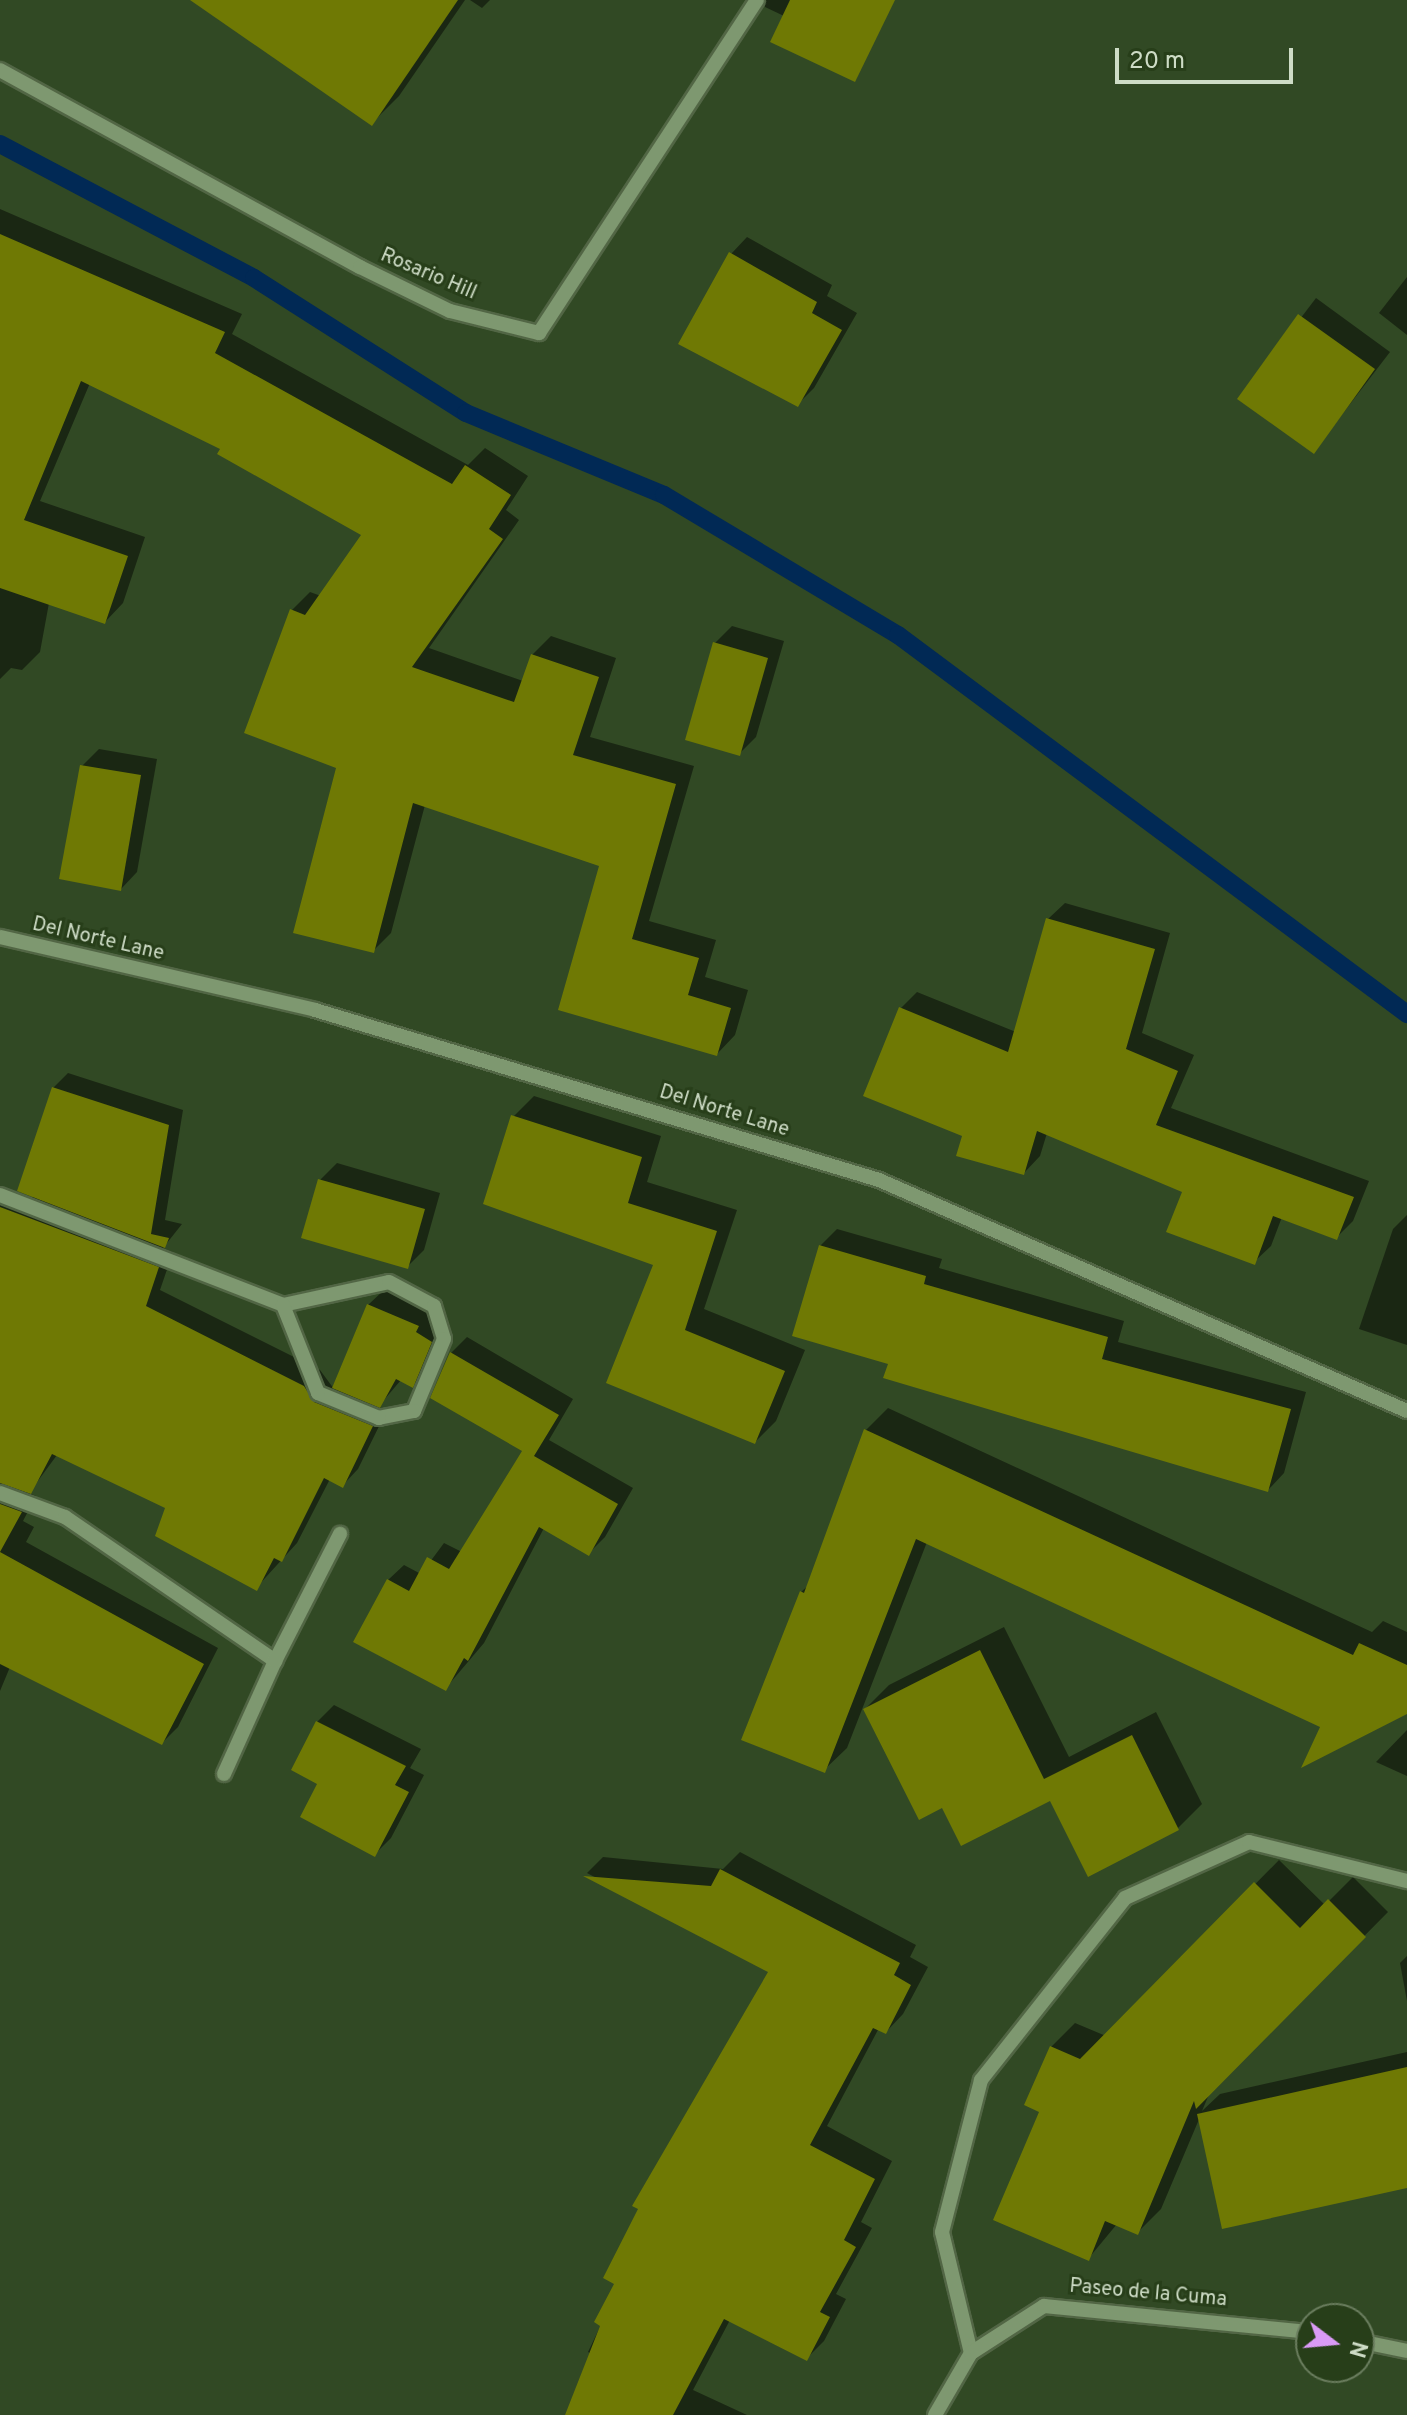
<!DOCTYPE html>
<html>
<head>
<meta charset="utf-8">
<style>
	body { margin:0 }
	#map { position:relative; width:1407px; height:2415px; overflow:hidden; background:#314924; font-family:Overpass,sans-serif }
	div>[style] { position:absolute }
	.shadow>* { inset:0; background:#0007 }
	.stream>* { height:18px; margin:-9px; padding:0 9px; transform-origin:9px; border-radius:9px; background:#012955 }
	.building>* { inset:0; background:#6f7904 }
	.roads { filter:drop-shadow(2px 0 #526645) drop-shadow(-2px 0 #526645) drop-shadow(0 2px #526645) drop-shadow(0 -2px #526645) }
	.minor>* { height:14px; margin:-7px; padding:0 7px; transform-origin:7px; border-radius:7px; background:#7e9870 }
	span { translate:-50% -50%; white-space:nowrap; text-align:center; line-height:1.15; -webkit-text-stroke:6px #273e19; paint-order:stroke }
	.street-label { font-size:20px; color:#cedcc6 }
	.north { position:absolute; left:1295px; top:2303px; width:80px; height:80px; box-sizing:border-box; background:#273e19; border:2px solid #6a7d5e; border-radius:50%; rotate:106deg; font-size:22px; font-weight:700; line-height:32px; text-align:center; color:#cedcc6 }
	.north::after { content:''; display:block; margin:auto; width:28px; height:36px; background:#da9af6; clip-path:polygon(50% 0,100% 100%,50% 72%,0 100%) }
	.scale { position:absolute; left:1115px; top:48px; width:178px; height:36px; box-sizing:border-box; border:4px solid #cedcc6; border-top:0; padding-left:10px; font-size:24px; line-height:28px; white-space:nowrap; color:#cedcc6; -webkit-text-stroke:6px #273e19; paint-order:stroke }
</style>
</head>
<body>
<div id="map">
	<div class="shadow">
		<div style="clip-path:polygon(193px 0,465px 0,399px 96px,371px 124px)"></div>
		<div style="clip-path:polygon(470px 0,490px 0,482px 8px)"></div>
		<div style="clip-path:polygon(765px 0,858px 0,784px 16px,765px 7px)"></div>
		<div style="clip-path:polygon(0 209px,242px 314px,232px 334px,468px 465px,485px 448px,528px 476px,506px 510px,519px 520px,429px 648px,523px 681px,532px 655px,551px 636px,616px 658px,590px 737px,694px 766px,649px 921px,716px 940px,705px 977px,748px 990px,735px 1035px,717px 1054px,561px 1009px,602px 865px,425px 805px,391px 933px,373px 951px,338px 767px,292px 610px,310px 592px,321px 596px,364px 534px,222px 448px,90px 383px,40px 501px,145px 537px,123px 603px,105px 622px,49px 603px,40px 652px,22px 670px,11px 668px,0 679px)"></div>
		<div style="clip-path:polygon(747px 237px,832px 285px,827px 296px,857px 313px,814px 388px,798px 404px,731px 254px)"></div>
		<div style="clip-path:polygon(1407px 277px,1407px 335px,1379px 313px)"></div>
		<div style="clip-path:polygon(1316px 298px,1390px 352px,1314px 451px,1240px 398px)"></div>
		<div style="clip-path:polygon(732px 626px,784px 641px,756px 737px,740px 753px,715px 643px)"></div>
		<div style="clip-path:polygon(99px 749px,157px 759px,137px 872px,121px 889px,82px 766px)"></div>
		<div style="clip-path:polygon(1065px 903px,1170px 933px,1142px 1033px,1194px 1055px,1171px 1108px,1369px 1181px,1353px 1221px,1337px 1237px,1282px 1217px,1271px 1246px,1254px 1262px,1184px 1191px,1047px 1133px,1040px 1156px,1024px 1173px,964px 1135px,901px 1008px,917px 992px,1016px 1032px,1048px 919px)"></div>
		<div style="clip-path:polygon(68px 1073px,183px 1110px,165px 1220px,182px 1224px,163px 1248px,173px 1252px,160px 1290px,320px 1370px,334px 1389px,368px 1305px,385px 1289px,434px 1309px,432px 1316px,447px 1325px,429px 1369px,412px 1386px,401px 1380px,378px 1407px,387px 1410px,358px 1469px,343px 1485px,330px 1479px,297px 1543px,256px 1588px,168px 1507px,57px 1455px,29px 1493px,36px 1496px,23px 1521px,34px 1527px,26px 1542px,218px 1648px,178px 1727px,162px 1743px,10px 1667px,0 1691px,0 1187px,32px 1199px,53px 1088px)"></div>
		<div style="clip-path:polygon(534px 1096px,661px 1136px,647px 1182px,737px 1210px,704px 1309px,805px 1350px,776px 1421px,755px 1442px,609px 1382px,656px 1264px,513px 1117px)"></div>
		<div style="clip-path:polygon(337px 1163px,440px 1193px,424px 1250px,407px 1267px,320px 1180px)"></div>
		<div style="clip-path:polygon(1407px 1215px,1407px 1345px,1359px 1329px,1393px 1229px)"></div>
		<div style="clip-path:polygon(837px 1229px,942px 1259px,939px 1268px,1124px 1321px,1118px 1342px,1306px 1392px,1284px 1473px,1268px 1490px,891px 1362px,820px 1246px)"></div>
		<div style="clip-path:polygon(467px 1337px,573px 1399px,549px 1440px,633px 1488px,605px 1537px,589px 1553px,544px 1528px,484px 1643px,445px 1689px,388px 1580px,404px 1565px,421px 1574px,444px 1543px,462px 1552px,525px 1450px,451px 1353px)"></div>
		<div style="clip-path:polygon(888px 1408px,1372px 1632px,1383px 1621px,1407px 1632px,1407px 1712px,1322px 1726px,927px 1542px,847px 1748px,824px 1770px,801px 1592px,810px 1584px,866px 1430px)"></div>
		<div style="clip-path:polygon(1004px 1627px,1069px 1757px,1156px 1712px,1202px 1804px,1178px 1828px,1089px 1874px,1051px 1798px,942px 1805px,865px 1709px,889px 1685px)"></div>
		<div style="clip-path:polygon(334px 1705px,421px 1749px,410px 1768px,424px 1775px,391px 1838px,375px 1854px,319px 1783px,317px 1722px)"></div>
		<div style="clip-path:polygon(1407px 1730px,1407px 1776px,1376px 1762px)"></div>
		<div style="clip-path:polygon(740px 1852px,916px 1945px,910px 1957px,928px 1967px,903px 2014px,886px 2032px,879px 2028px,827px 2126px,892px 2161px,861px 2222px,872px 2228px,836px 2294px,846px 2299px,824px 2341px,806px 2359px,730px 2320px,693px 2390px,747px 2415px,571px 2415px,593px 2355px,588px 2352px,770px 1971px,587px 1873px,603px 1857px,723px 1869px)"></div>
		<div style="clip-path:polygon(1279px 1860px,1325px 1905px,1353px 1877px,1388px 1912px,1210px 2092px,1202px 2111px,1220px 2094px,1407px 2052px,1407px 2186px,1200px 2117px,1161px 2209px,1137px 2233px,1117px 2224px,1088px 2259px,1042px 2111px,1051px 2047px,1075px 2023px,1106px 2036px)"></div>
		<div style="clip-path:polygon(1407px 1956px,1407px 2001px,1400px 1963px)"></div>
	</div>
	<div class="stream">
		<div style="left:0;top:144px;width:287px;rotate:27.8deg"></div>
		<div style="left:254px;top:278px;width:251px;rotate:32.5deg"></div>
		<div style="left:466px;top:413px;width:214px;rotate:22.5deg"></div>
		<div style="left:664px;top:495px;width:273px;rotate:30.9deg"></div>
		<div style="left:898px;top:635px;width:635px;rotate:36.67deg"></div>
	</div>
	<div class="building">
		<div style="clip-path:polygon(190px 0,458px 0,372px 126px)"></div>
		<div style="clip-path:polygon(790px 0,895px 0,855px 82px,770px 42px)"></div>
		<div style="clip-path:polygon(0 234px,225px 332px,215px 353px,452px 484px,465px 465px,511px 495px,489px 529px,503px 539px,412px 667px,514px 702px,531px 654px,599px 677px,573px 755px,676px 784px,632px 939px,699px 958px,688px 995px,731px 1008px,717px 1056px,558px 1010px,599px 866px,413px 803px,374px 953px,293px 933px,336px 768px,244px 733px,290px 609px,305px 615px,361px 535px,217px 454px,220px 449px,81px 381px,24px 520px,128px 556px,105px 624px,0 588px)"></div>
		<div style="clip-path:polygon(729px 252px,817px 302px,812px 313px,842px 330px,798px 407px,678px 344px)"></div>
		<div style="clip-path:polygon(1298px 314px,1375px 369px,1314px 454px,1237px 399px)"></div>
		<div style="clip-path:polygon(713px 642px,768px 658px,740px 756px,685px 740px)"></div>
		<div style="clip-path:polygon(80px 765px,141px 775px,121px 891px,59px 879px)"></div>
		<div style="clip-path:polygon(1046px 918px,1155px 949px,1126px 1049px,1178px 1071px,1156px 1125px,1354px 1197px,1337px 1240px,1273px 1216px,1255px 1265px,1166px 1232px,1182px 1192px,1037px 1131px,1024px 1175px,956px 1156px,962px 1136px,863px 1096px,899px 1007px,1008px 1052px)"></div>
		<div style="clip-path:polygon(52px 1087px,169px 1125px,151px 1234px,169px 1238px,165px 1248px,17px 1191px)"></div>
		<div style="clip-path:polygon(511px 1115px,642px 1157px,628px 1203px,717px 1231px,685px 1330px,785px 1371px,755px 1444px,606px 1383px,653px 1265px,483px 1204px)"></div>
		<div style="clip-path:polygon(318px 1179px,425px 1209px,408px 1269px,301px 1238px)"></div>
		<div style="clip-path:polygon(0 1207px,159px 1267px,146px 1306px,304px 1386px,314px 1402px,373px 1426px,343px 1488px,324px 1478px,282px 1562px,274px 1558px,257px 1591px,155px 1536px,165px 1508px,52px 1454px,31px 1494px,0 1483px)"></div>
		<div style="clip-path:polygon(819px 1245px,926px 1276px,924px 1284px,1108px 1337px,1102px 1359px,1291px 1409px,1268px 1492px,883px 1378px,888px 1364px,792px 1336px)"></div>
		<div style="clip-path:polygon(367px 1304px,419px 1326px,416px 1332px,432px 1342px,413px 1388px,396px 1379px,380px 1408px,332px 1388px)"></div>
		<div style="clip-path:polygon(450px 1352px,559px 1415px,534px 1456px,618px 1504px,589px 1556px,539px 1527px,468px 1661px,464px 1658px,446px 1691px,353px 1642px,387px 1579px,409px 1591px,427px 1557px,449px 1569px,522px 1451px,430px 1398px)"></div>
		<div style="clip-path:polygon(864px 1429px,1353px 1655px,1359px 1643px,1407px 1665px,1407px 1714px,1301px 1768px,1320px 1727px,916px 1539px,825px 1773px,741px 1740px,800px 1591px,804px 1593px)"></div>
		<div style="clip-path:polygon(0 1504px,22px 1512px,0 1552px,204px 1664px,162px 1745px,0 1664px)"></div>
		<div style="clip-path:polygon(980px 1650px,1044px 1779px,1132px 1735px,1179px 1830px,1088px 1877px,1050px 1801px,961px 1846px,942px 1808px,919px 1820px,863px 1709px)"></div>
		<div style="clip-path:polygon(316px 1721px,406px 1766px,395px 1785px,409px 1792px,375px 1857px,300px 1817px,317px 1784px,291px 1770px)"></div>
		<div style="clip-path:polygon(720px 1869px,900px 1963px,894px 1975px,911px 1985px,886px 2034px,873px 2028px,810px 2145px,875px 2179px,844px 2240px,856px 2247px,820px 2312px,830px 2317px,807px 2361px,724px 2319px,673px 2415px,565px 2415px,600px 2326px,594px 2322px,614px 2284px,603px 2278px,638px 2209px,632px 2206px,768px 1972px,583px 1876px,711px 1886px)"></div>
		<div style="clip-path:polygon(1254px 1882px,1300px 1928px,1328px 1899px,1366px 1937px,1196px 2109px,1194px 2101px,1138px 2235px,1105px 2221px,1089px 2261px,993px 2220px,1039px 2112px,1024px 2105px,1050px 2046px,1080px 2059px)"></div>
		<div style="clip-path:polygon(1407px 2067px,1407px 2188px,1222px 2229px,1197px 2114px)"></div>
	</div>
	<div class="roads">
		<div class="minor">
			<div style="left:0;top:70px;width:410px;rotate:28.7deg"></div>
			<div style="left:360px;top:267px;width:100px;rotate:26.1deg"></div>
			<div style="left:450px;top:311px;width:92px;rotate:13.9deg"></div>
			<div style="left:539px;top:333px;width:398px;rotate:-56.8deg"></div>
			<div style="left:0;top:937px;width:323px;rotate:13deg"></div>
			<div style="left:315px;top:1010px;width:589px;rotate:16.77deg"></div>
			<div style="left:879px;top:1180px;width:576px;rotate:23.63deg"></div>
			<div style="left:0;top:1195px;width:304px;rotate:21.2deg"></div>
			<div style="left:283px;top:1305px;width:108px;rotate:-12.2deg"></div>
			<div style="left:389px;top:1282px;width:51px;rotate:28.1deg"></div>
			<div style="left:434px;top:1306px;width:34px;rotate:73deg"></div>
			<div style="left:444px;top:1339px;width:78px;rotate:112.6deg"></div>
			<div style="left:414px;top:1411px;width:36px;rotate:169deg"></div>
			<div style="left:379px;top:1418px;width:66px;rotate:-157.7deg"></div>
			<div style="left:318px;top:1393px;width:95px;rotate:-111.7deg"></div>
			<div style="left:0;top:1493px;width:69px;rotate:20.3deg"></div>
			<div style="left:65px;top:1517px;width:255px;rotate:34.4deg"></div>
			<div style="left:275px;top:1661px;width:124px;rotate:114.3deg"></div>
			<div style="left:275px;top:1661px;width:143px;rotate:-62.9deg"></div>
			<div style="left:1359px;top:2341px;width:49px;rotate:11.8deg"></div>
			<div style="left:971px;top:2353px;width:124px;rotate:-103.5deg"></div>
			<div style="left:942px;top:2232px;width:157px;rotate:-75.6deg"></div>
			<div style="left:981px;top:2080px;width:232px;rotate:-51.6deg"></div>
			<div style="left:1125px;top:1898px;width:136px;rotate:-24.3deg"></div>
			<div style="left:1249px;top:1842px;width:163px;rotate:13.9deg"></div>
			<div style="left:935px;top:2415px;width:72px;rotate:-59.9deg"></div>
			<div style="left:971px;top:2353px;width:87px;rotate:-32.8deg"></div>
			<div style="left:1044px;top:2306px;width:268px;rotate:5.6deg"></div>
		</div>
	</div>
	<div class="street-label">
		<span style="left:428px;top:275px;rotate:23deg">Rosario Hill</span>
		<span style="left:98px;top:940px;rotate:13deg">Del Norte Lane</span>
		<span style="left:724px;top:1112px;rotate:17deg">Del Norte Lane</span>
		<span style="left:1148px;top:2294px;rotate:5deg">Paseo de la Cuma</span>
	</div>
	<div class="north">N</div>
	<div class="scale">20 m</div>
</div>
</body>
</html>
